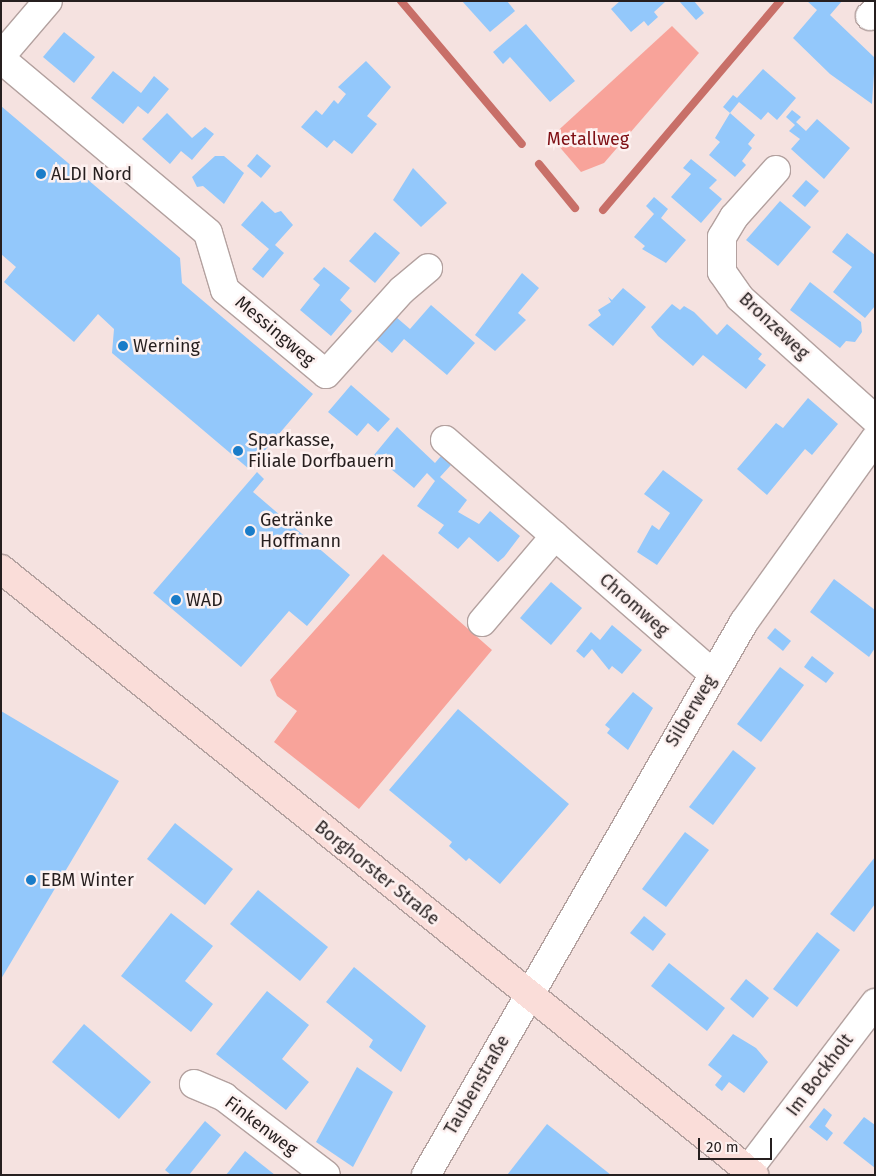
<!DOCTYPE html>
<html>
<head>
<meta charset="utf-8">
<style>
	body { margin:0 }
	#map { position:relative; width:876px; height:1176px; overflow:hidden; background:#f5e2e0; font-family:"Fira Sans",sans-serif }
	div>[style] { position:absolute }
	.green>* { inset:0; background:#f8a39a }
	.stream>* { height:8px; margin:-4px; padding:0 4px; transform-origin:4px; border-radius:4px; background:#c86f68 }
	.building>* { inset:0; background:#93c8fb }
	.roads { filter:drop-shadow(1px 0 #b3a19f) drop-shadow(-1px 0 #b3a19f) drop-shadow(0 1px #b3a19f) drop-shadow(0 -1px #b3a19f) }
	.minor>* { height:28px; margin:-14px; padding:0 14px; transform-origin:14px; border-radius:14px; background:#fff }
	.major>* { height:28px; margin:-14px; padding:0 14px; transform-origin:14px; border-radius:14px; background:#faddd9 }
	.dots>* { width:14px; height:14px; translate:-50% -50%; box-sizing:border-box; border:2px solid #fdf1f0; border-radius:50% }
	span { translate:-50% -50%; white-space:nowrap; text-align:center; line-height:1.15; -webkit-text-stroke:5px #fdf1f0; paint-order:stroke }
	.park-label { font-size:18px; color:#7f1015 }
	.poi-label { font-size:18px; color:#261f1f }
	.left { translate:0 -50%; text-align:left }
	.street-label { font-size:18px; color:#261f1f }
	.frame { position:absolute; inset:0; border:2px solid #261f1f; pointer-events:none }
	.scale { position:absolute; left:698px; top:1138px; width:74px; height:22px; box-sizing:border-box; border:2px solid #261f1f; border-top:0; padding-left:6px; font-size:15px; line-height:18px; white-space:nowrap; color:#261f1f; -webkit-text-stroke:4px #fdf1f0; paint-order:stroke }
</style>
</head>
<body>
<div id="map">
	<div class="green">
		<div style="clip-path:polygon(672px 26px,699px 53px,604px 163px,581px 172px,551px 137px)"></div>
		<div style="clip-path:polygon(383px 554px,492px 650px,359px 809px,274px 742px,297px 711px,277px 696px,270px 680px)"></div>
	</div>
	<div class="stream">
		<div style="left:401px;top:1px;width:187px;rotate:49.8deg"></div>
		<div style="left:539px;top:164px;width:57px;rotate:50.7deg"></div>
		<div style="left:603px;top:210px;width:274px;rotate:-49.7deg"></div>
	</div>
	<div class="building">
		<div style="clip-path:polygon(462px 1px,507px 1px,515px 11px,490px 32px)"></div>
		<div style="clip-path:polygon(620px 1px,664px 1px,665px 2px,654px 12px,658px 17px,648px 26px,644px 21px,631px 32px,611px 9px)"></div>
		<div style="clip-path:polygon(679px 1px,694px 1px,704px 13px,696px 20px)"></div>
		<div style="clip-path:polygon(807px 1px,842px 1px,830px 15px,875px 58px,872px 104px,830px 74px,793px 38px,817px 10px)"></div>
		<div style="clip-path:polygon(526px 24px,575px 81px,550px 102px,510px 57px,503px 64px,493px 52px)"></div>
		<div style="clip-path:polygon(64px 32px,95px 57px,74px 83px,43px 57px)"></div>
		<div style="clip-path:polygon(366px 61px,391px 87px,367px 116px,377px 124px,352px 154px,334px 140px,327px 148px,301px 127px,316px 110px,322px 115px,334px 100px,338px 104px,346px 94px,338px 87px)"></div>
		<div style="clip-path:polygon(763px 69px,796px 98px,777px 120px,768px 112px,761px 120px,739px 102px,730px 113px,723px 107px,733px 95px,737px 98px)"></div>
		<div style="clip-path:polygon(113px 71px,141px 93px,154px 76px,169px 89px,148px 114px,138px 106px,123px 124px,91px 98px)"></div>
		<div style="clip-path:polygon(1px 106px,180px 258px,182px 283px,313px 394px,249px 469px,112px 353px,114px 329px,98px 314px,74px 342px,4px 282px,16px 267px,1px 254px)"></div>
		<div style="clip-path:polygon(792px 110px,801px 117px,796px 122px,806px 131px,817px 119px,850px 148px,824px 179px,791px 149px,800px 139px,789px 131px,795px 125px,786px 117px)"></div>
		<div style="clip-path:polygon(167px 113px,192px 138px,205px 127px,214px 134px,192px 160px,181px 151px,170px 164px,142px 139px)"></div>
		<div style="clip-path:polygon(730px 113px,755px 135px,748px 144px,752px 148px,742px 161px,746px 165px,735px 177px,709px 155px,720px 142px,715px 138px)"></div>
		<div style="clip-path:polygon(257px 154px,271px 166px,261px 178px,247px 166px)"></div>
		<div style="clip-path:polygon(215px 156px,224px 156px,244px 173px,224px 204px,203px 186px,197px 187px,192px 177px)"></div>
		<div style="clip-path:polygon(691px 159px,717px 180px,709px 188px,722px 199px,701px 223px,671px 197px,691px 174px,683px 168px)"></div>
		<div style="clip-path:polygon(413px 168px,447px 203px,421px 227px,393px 200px)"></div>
		<div style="clip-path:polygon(806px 180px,819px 191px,805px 207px,792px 196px)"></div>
		<div style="clip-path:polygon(654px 197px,668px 209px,661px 218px,686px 240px,666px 263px,642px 249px,645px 246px,634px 237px,654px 214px,646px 206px)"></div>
		<div style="clip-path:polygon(262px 201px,275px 213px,281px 211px,293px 225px,275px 245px,284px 253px,263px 278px,252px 269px,269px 249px,241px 225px)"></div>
		<div style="clip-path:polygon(780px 201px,811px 227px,778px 266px,746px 240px)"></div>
		<div style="clip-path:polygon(375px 232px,400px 253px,375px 283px,349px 261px)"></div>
		<div style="clip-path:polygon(847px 233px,875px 255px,875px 306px,865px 318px,833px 292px,852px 267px,832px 252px)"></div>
		<div style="clip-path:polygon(324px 267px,350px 288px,340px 300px,352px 311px,331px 336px,300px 310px,320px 285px,313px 279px)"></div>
		<div style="clip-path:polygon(522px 273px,539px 288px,518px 313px,526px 320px,495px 351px,475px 335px)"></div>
		<div style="clip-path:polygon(810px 282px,861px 322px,862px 332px,855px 342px,846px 341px,840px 348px,790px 310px)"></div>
		<div style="clip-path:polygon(623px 288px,646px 307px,613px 346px,588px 325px,601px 315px,598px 310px,611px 302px,608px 297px,612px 300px)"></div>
		<div style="clip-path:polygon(672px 304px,680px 310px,684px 306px,694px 312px,717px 335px,727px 324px,762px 354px,758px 359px,766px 365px,746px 389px,703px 355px,693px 366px,658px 336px,651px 327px)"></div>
		<div style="clip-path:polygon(431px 305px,475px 343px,447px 375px,404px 339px,392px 353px,377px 340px,396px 317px,410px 329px)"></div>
		<div style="clip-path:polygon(351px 385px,390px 419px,378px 432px,368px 423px,357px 436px,328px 412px)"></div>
		<div style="clip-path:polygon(808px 398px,838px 424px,812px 455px,805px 449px,767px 495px,737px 469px,776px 423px,783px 428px)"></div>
		<div style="clip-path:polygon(397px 427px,435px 463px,441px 456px,451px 465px,440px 477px,467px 500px,458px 512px,479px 524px,490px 511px,520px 536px,504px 557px,498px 562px,469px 537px,458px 549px,438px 533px,444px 525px,417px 506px,435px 481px,427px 473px,414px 488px,374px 455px)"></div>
		<div style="clip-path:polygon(663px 470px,703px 500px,657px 565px,637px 552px,652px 525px,659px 530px,670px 513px,644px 494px)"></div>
		<div style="clip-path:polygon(257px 472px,264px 479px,253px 492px,350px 575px,307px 626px,289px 611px,241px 667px,153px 593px)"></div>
		<div style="clip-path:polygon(834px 579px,875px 610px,875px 648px,869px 657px,810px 612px)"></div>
		<div style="clip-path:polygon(551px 582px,582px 608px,551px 645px,520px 618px)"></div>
		<div style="clip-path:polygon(612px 625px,642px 650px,622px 674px,612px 666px,609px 670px,592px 649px,584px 658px,576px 651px,591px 632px,600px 640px)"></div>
		<div style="clip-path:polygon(775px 628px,791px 641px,783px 651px,767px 638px)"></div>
		<div style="clip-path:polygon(812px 656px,834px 673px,826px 683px,804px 667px)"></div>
		<div style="clip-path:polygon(780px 667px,804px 685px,761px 742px,737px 724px)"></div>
		<div style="clip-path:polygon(633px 692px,653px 708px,628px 750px,607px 733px,610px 729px,605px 725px)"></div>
		<div style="clip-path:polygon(458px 709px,569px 804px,500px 884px,469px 858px,466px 861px,449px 846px,452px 842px,389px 790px)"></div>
		<div style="clip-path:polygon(1px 711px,119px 781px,1px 979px)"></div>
		<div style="clip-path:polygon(733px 750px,756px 768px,713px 825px,689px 807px)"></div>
		<div style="clip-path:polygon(175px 823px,233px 869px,205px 905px,147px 859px)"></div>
		<div style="clip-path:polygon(685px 832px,709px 850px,666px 907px,642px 889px)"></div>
		<div style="clip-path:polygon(875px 857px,875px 904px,854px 932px,830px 914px)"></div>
		<div style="clip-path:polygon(258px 890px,328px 947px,300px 981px,230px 924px)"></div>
		<div style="clip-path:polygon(171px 913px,213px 946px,185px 981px,213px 1004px,191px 1032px,121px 976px)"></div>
		<div style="clip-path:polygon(644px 916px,666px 934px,653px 951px,630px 933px)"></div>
		<div style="clip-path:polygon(817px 932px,840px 950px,797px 1007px,773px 989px)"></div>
		<div style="clip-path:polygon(669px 963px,725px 1008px,707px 1031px,651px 986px)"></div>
		<div style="clip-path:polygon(354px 967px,426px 1026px,401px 1072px,369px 1047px,373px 1040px,326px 1002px)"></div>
		<div style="clip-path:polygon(746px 979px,769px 998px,753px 1018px,730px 999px)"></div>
		<div style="clip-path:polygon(267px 991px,309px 1025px,282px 1059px,309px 1082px,286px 1110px,216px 1054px)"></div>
		<div style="clip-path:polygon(84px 1024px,151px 1082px,119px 1119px,52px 1062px)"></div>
		<div style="clip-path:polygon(733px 1034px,756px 1048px,768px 1062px,744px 1093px,729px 1082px,722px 1091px,718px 1088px,715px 1085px,722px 1076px,708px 1065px)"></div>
		<div style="clip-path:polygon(357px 1067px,393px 1092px,353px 1167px,316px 1142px)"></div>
		<div style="clip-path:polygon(824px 1108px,832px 1115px,825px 1126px,833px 1133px,827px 1141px,809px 1127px)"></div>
		<div style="clip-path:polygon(864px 1117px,875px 1125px,875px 1168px,843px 1143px)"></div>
		<div style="clip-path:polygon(205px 1121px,221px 1135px,189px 1175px,171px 1175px,165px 1170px)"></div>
		<div style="clip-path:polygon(547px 1124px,611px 1175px,507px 1175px)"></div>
		<div style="clip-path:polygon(245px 1151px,275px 1175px,226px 1175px)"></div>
	</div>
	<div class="roads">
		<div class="minor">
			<div style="left:870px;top:16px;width:6px;rotate:-39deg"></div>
			<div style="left:1px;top:56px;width:72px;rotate:-49.5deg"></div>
			<div style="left:1px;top:59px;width:270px;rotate:40deg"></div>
			<div style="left:208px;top:233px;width:59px;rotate:73.4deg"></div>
			<div style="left:225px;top:290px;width:131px;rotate:39.7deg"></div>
			<div style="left:326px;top:374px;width:113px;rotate:-47.9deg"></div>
			<div style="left:402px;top:290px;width:34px;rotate:-40deg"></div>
			<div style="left:776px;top:170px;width:63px;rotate:131.8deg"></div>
			<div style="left:734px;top:217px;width:23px;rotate:121deg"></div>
			<div style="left:722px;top:237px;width:35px;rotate:90deg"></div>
			<div style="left:722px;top:272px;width:32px;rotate:55deg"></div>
			<div style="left:740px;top:298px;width:181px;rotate:41.9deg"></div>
			<div style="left:445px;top:440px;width:356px;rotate:41.1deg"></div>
			<div style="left:482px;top:622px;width:113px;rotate:-49.7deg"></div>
			<div style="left:194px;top:1084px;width:33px;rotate:23deg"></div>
			<div style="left:224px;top:1097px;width:128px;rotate:37.4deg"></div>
			<div style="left:748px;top:1170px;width:210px;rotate:-52.7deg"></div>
			<div style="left:426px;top:1175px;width:638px;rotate:-60.1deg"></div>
			<div style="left:744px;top:622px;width:225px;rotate:-54.4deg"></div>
		</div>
		<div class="major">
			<div style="left:1px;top:569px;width:967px;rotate:38.83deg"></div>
		</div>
	</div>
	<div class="dots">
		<div style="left:41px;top:174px;background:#1a7cc8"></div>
		<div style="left:123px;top:346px;background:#1a7cc8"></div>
		<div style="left:238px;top:451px;background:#1a7cc8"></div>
		<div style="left:250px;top:531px;background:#1a7cc8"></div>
		<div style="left:176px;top:600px;background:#1a7cc8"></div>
		<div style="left:31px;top:880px;background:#1a7cc8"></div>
	</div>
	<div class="park-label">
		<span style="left:588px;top:139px">Metallweg</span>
	</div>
	<div class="poi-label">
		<span class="left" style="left:51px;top:174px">ALDI Nord</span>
		<span class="left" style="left:133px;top:346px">Werning</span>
		<span class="left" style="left:248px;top:451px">Sparkasse,<br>Filiale Dorfbauern</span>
		<span class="left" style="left:260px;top:531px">Getränke<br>Hoffmann</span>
		<span class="left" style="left:186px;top:600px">WAD</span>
		<span class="left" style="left:41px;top:880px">EBM Winter</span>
	</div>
	<div class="street-label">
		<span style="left:774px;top:326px;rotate:43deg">Bronzeweg</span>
		<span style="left:275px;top:331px;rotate:40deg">Messingweg</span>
		<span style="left:634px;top:605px;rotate:41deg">Chromweg</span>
		<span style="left:691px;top:711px;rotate:-59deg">Silberweg</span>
		<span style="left:377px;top:873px;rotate:39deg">Borghorster Straße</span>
		<span style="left:820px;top:1075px;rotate:-53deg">Im Bockholt</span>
		<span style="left:477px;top:1085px;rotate:-60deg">Taubenstraße</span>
		<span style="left:261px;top:1126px;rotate:37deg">Finkenweg</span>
	</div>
	<div class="frame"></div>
	<div class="scale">20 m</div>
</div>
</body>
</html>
